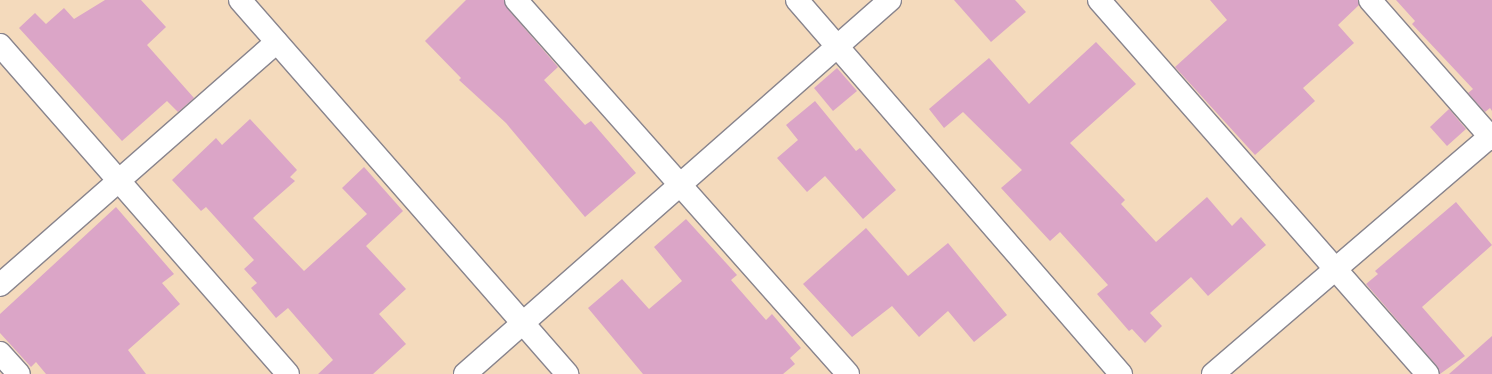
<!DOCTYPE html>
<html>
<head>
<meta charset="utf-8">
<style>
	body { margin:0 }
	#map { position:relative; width:1492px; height:374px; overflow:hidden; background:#f4dabc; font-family:"IM FELL French Canon",serif }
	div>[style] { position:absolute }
	.building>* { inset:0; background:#dba5c7 }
	.roads { filter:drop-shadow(1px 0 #88848d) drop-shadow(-1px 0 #88848d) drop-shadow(0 1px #88848d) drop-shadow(0 -1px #88848d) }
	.minor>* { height:22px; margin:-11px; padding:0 11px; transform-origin:11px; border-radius:11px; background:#fff }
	span { translate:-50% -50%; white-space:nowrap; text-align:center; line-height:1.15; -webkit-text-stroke:3px #fcf5e5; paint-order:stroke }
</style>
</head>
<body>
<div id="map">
	<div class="building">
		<div style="clip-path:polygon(105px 0,141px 0,166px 27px,147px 45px,194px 98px,178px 112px,167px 101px,122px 141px,19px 28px,35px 13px,46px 24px,64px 8px,74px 19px)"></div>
		<div style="clip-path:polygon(466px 0,504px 0,507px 8px,558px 67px,544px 80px,585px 125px,591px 121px,636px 173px,585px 217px,506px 123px,459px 80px,461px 78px,425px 41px)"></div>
		<div style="clip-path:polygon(954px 0,1015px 0,1026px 12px,991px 42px)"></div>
		<div style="clip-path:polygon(1210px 0,1358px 0,1359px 5px,1338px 25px,1354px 43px,1303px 88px,1315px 101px,1255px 155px,1175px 67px,1227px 20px)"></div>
		<div style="clip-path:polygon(1396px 0,1492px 0,1492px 111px,1490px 108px,1485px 112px,1468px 93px,1473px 89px,1412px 24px,1415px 21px)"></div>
		<div style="clip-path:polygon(1096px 42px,1136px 84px,1070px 143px,1125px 200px,1121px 204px,1156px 242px,1207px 197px,1232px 226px,1241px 217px,1266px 245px,1208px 296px,1191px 277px,1150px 313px,1162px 326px,1145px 343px,1132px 329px,1129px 331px,1097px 294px,1108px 285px,1060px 232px,1050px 241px,1001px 188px,1022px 170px,963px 112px,944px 128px,929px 109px,989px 58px,1029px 104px)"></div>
		<div style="clip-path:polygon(837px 68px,857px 91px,833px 111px,814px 88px)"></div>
		<div style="clip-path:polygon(815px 101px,856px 151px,860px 148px,896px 190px,863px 219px,825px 176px,807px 192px,777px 158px,798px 140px,786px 125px)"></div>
		<div style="clip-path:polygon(1449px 109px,1466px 129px,1447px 146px,1430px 127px)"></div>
		<div style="clip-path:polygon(250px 119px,297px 170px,290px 177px,295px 181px,253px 218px,304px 271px,367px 214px,342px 188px,364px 167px,403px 211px,366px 246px,406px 289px,379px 314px,406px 344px,373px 374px,318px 374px,333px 360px,288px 308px,276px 318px,251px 288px,257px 283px,244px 269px,254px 260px,206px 207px,201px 211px,172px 180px,216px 138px,222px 145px)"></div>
		<div style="clip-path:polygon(1456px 202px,1492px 245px,1422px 307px,1465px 356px,1440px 374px,1437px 366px,1366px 284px,1378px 274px,1375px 271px)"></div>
		<div style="clip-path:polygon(116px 207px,174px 274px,162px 283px,180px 304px,128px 350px,146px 374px,46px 374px,36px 362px,31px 367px,0 333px,0 314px)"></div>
		<div style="clip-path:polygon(686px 219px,737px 275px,731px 280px,766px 320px,772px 314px,801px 348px,790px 358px,795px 364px,783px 374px,643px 374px,588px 308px,622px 279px,649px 309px,682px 281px,654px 247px)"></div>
		<div style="clip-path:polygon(866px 228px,908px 276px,948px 243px,1007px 315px,974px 342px,948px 311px,919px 337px,892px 306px,852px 337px,803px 284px)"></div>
		<div style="clip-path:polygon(1492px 336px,1492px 374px,1449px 374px)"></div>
	</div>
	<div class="roads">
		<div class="minor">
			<div style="left:240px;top:0;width:497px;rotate:48.8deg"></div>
			<div style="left:516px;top:0;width:500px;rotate:48.4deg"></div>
			<div style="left:797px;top:0;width:495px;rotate:49.1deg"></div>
			<div style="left:1099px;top:0;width:498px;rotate:48.7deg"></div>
			<div style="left:1370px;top:0;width:185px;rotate:48.7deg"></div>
			<div style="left:0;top:45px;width:437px;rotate:48.8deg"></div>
			<div style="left:0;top:285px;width:368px;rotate:-41.3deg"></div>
			<div style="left:0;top:353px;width:28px;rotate:48deg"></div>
			<div style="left:465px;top:374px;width:566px;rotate:-41.35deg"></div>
			<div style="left:1213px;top:374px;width:367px;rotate:-40.6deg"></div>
		</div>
	</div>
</div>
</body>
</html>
